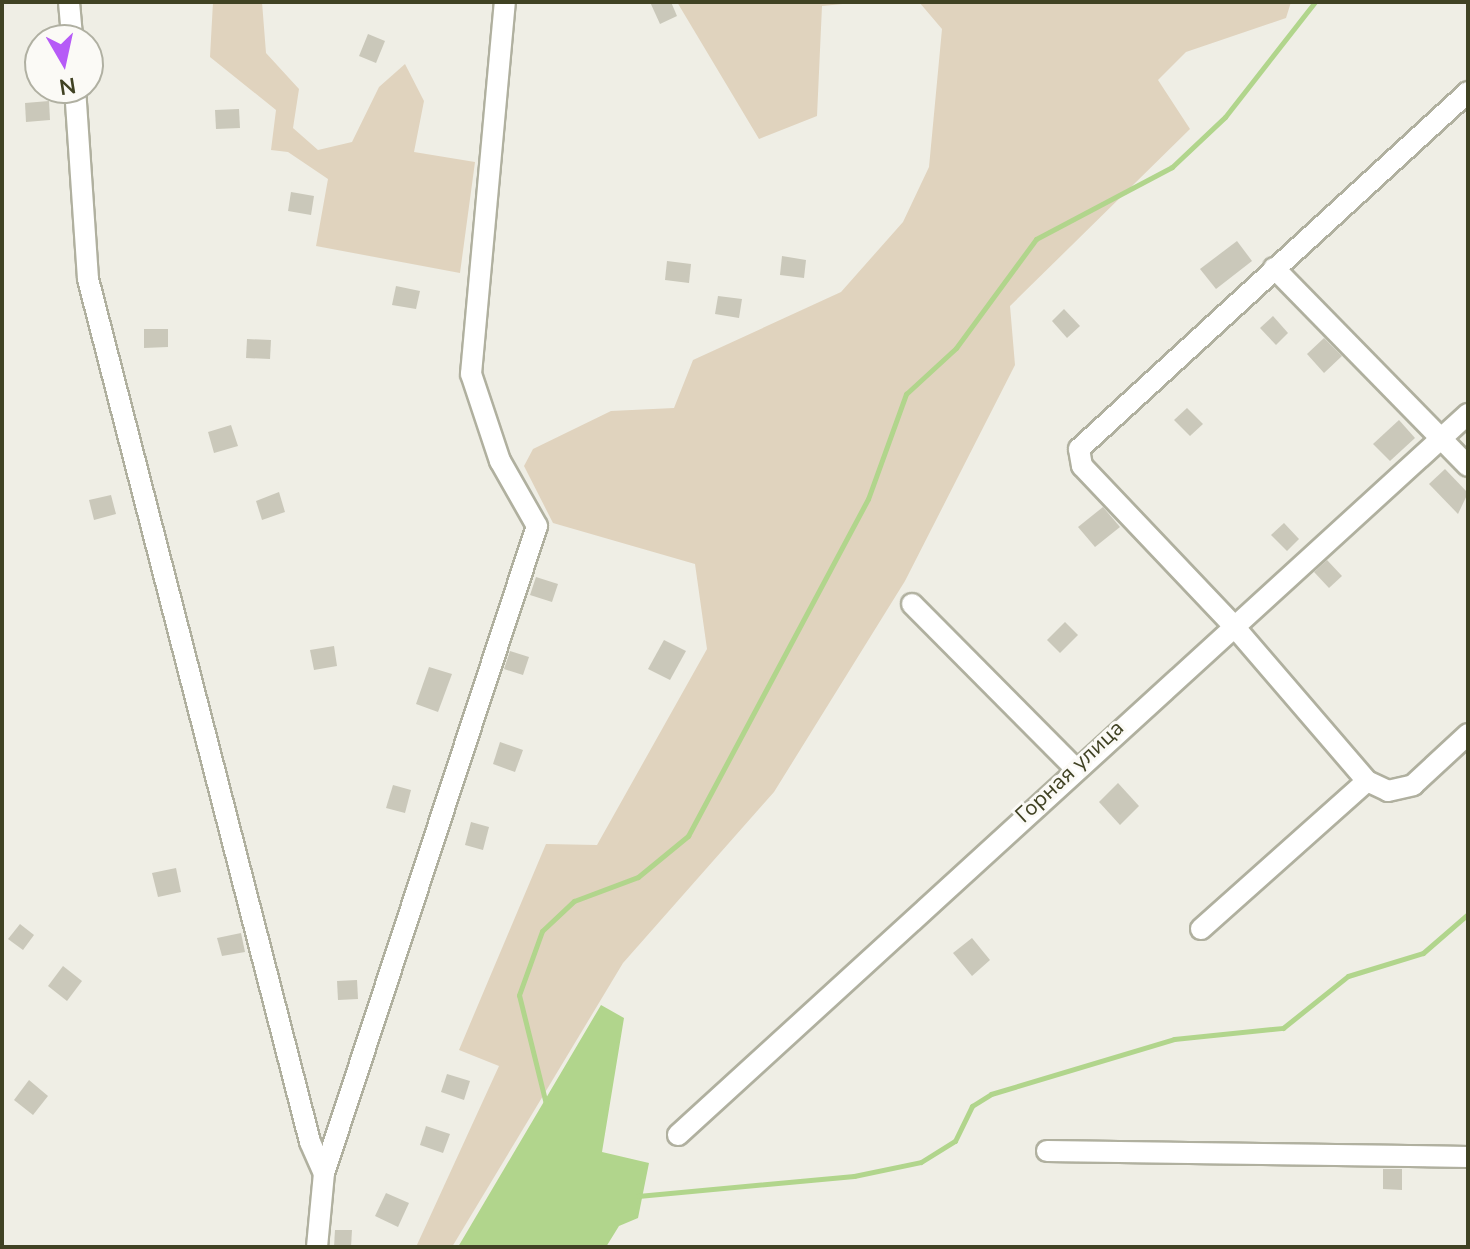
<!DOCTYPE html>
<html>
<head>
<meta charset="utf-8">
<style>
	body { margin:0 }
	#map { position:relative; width:1470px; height:1249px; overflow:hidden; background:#efeee5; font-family:"Nunito Sans",sans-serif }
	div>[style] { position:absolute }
	.green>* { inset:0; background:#e0d3be }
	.water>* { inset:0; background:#b1d58c }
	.stream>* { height:5px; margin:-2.5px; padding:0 2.5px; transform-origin:2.5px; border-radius:2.5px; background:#b1d58c }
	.building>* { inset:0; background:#cac8ba }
	.roads { filter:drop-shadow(2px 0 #b0b09f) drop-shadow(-2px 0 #b0b09f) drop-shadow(0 2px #b0b09f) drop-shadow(0 -2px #b0b09f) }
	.minor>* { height:20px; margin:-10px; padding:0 10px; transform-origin:10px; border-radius:10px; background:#fff }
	span { translate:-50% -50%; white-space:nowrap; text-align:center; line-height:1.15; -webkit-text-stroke:6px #fbfaf6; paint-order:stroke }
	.street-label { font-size:22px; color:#404223 }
	.frame { position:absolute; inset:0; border:4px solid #404223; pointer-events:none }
	.north { position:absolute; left:24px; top:24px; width:80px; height:80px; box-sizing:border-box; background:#fbfaf6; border:2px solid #b0b0a2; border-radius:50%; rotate:171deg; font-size:22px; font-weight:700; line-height:32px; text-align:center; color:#404223 }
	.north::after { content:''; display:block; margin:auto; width:28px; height:36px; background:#b65bf7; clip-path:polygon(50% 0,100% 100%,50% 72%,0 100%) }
</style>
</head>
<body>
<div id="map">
	<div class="green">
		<div style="clip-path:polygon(213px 2px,262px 2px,266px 53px,299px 89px,293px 128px,318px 150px,352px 142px,379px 87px,405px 64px,424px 101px,414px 152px,475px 162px,460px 273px,316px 246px,328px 179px,288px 152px,271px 150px,276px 110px,210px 57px)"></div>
		<div style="clip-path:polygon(677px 2px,863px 2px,822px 6px,817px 116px,759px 139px)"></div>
		<div style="clip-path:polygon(919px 2px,1291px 2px,1286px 18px,1186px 52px,1158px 80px,1190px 129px,1010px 306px,1015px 365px,905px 581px,774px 792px,623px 963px,452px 1247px,416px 1247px,499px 1066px,459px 1050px,546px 844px,597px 845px,707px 649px,695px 564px,553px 523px,524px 466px,533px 449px,611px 411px,674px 408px,693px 360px,841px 292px,903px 222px,929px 167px,942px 29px)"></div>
	</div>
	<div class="water">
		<div style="clip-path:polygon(601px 1005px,624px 1018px,602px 1152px,649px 1163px,638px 1218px,619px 1226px,606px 1247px,458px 1247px)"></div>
	</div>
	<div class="stream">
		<div style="left:546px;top:1104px;width:112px;rotate:-103.9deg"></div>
		<div style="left:519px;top:995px;width:68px;rotate:-70.2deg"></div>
		<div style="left:542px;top:931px;width:44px;rotate:-43.2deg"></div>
		<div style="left:574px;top:901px;width:68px;rotate:-20.6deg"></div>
		<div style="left:638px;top:877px;width:65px;rotate:-39.4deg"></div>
		<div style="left:688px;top:836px;width:382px;rotate:-61.9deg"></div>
		<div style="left:868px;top:499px;width:112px;rotate:-70.1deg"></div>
		<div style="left:906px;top:394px;width:68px;rotate:-42.6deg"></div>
		<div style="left:956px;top:348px;width:135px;rotate:-53.7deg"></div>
		<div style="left:1036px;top:239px;width:154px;rotate:-27.9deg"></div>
		<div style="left:1172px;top:167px;width:73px;rotate:-43.3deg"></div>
		<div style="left:1225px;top:117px;width:146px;rotate:-52deg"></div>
		<div style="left:638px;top:1196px;width:217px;rotate:-5.3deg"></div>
		<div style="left:854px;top:1176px;width:68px;rotate:-11.8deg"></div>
		<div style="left:921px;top:1162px;width:40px;rotate:-32deg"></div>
		<div style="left:955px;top:1141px;width:39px;rotate:-64deg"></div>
		<div style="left:972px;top:1106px;width:22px;rotate:-32deg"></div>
		<div style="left:991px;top:1094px;width:191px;rotate:-16.7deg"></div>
		<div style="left:1174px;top:1039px;width:110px;rotate:-5.8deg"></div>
		<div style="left:1283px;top:1028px;width:83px;rotate:-38.7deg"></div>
		<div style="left:1348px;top:976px;width:78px;rotate:-17deg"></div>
		<div style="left:1423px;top:953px;width:60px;rotate:-40.9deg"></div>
	</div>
	<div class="building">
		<div style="clip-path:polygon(650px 2px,671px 2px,677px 16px,660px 24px)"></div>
		<div style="clip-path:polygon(368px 34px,385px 41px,376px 63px,359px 56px)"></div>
		<div style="clip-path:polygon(49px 101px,50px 120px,26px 122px,25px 103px)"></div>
		<div style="clip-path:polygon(239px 109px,240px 128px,216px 129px,215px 110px)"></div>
		<div style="clip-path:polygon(291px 192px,314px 196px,311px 215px,288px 211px)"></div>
		<div style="clip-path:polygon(1237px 241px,1252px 261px,1216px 289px,1200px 269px)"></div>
		<div style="clip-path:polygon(782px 256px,806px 260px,804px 278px,780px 275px)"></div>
		<div style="clip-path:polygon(667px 261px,691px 264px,689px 283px,665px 280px)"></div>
		<div style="clip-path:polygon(396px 286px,420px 291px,416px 309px,392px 305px)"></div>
		<div style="clip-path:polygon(718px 296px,742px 299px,739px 318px,715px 314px)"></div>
		<div style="clip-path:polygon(1064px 309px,1080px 326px,1067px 338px,1052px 321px)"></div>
		<div style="clip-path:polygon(1273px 316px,1288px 333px,1276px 345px,1260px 328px)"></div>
		<div style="clip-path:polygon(144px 329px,168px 329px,168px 347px,144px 348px)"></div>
		<div style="clip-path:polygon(1324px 338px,1342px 356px,1324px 373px,1307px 354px)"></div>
		<div style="clip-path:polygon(247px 339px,271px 340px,270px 359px,246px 358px)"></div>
		<div style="clip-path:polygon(1187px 408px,1203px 424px,1190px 436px,1174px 420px)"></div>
		<div style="clip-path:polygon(1399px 420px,1415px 438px,1390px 461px,1373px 444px)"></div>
		<div style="clip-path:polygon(231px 425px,238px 446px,214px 453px,208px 432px)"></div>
		<div style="clip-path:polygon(1445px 469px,1468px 493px,1458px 514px,1429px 484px)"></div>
		<div style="clip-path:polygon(279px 492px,285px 512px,262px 520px,256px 501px)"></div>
		<div style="clip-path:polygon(111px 495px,116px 514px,94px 520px,89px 500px)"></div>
		<div style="clip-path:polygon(1103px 507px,1120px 527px,1095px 547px,1078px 527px)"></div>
		<div style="clip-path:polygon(1284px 523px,1299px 539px,1287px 551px,1271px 535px)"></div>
		<div style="clip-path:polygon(1327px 560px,1342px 576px,1329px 588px,1314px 572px)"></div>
		<div style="clip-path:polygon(536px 577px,558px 584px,552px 602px,530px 595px)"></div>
		<div style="clip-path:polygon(1065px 622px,1078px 635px,1060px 653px,1047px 640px)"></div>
		<div style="clip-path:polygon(664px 640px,686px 651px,670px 680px,648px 669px)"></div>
		<div style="clip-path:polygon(334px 646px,337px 666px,314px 670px,310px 650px)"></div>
		<div style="clip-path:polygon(510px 651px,529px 657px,523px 675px,504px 669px)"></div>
		<div style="clip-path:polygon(429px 667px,452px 674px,438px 712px,416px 704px)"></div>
		<div style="clip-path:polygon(500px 742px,523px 750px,515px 772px,493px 764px)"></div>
		<div style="clip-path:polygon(1118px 783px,1139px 806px,1120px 825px,1099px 802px)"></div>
		<div style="clip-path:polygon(393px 785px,411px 790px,405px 813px,386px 808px)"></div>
		<div style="clip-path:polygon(471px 822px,489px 827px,483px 850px,465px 845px)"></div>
		<div style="clip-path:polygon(176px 868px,181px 892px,158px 897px,152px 873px)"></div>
		<div style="clip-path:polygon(20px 924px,34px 935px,23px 950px,8px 939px)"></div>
		<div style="clip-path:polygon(241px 933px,245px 952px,222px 956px,217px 938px)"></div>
		<div style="clip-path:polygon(972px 938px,990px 960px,972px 976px,953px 953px)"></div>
		<div style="clip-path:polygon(63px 966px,82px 981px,67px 1001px,48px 986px)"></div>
		<div style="clip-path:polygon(357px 980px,358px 999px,338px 1000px,337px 981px)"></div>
		<div style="clip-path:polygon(447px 1074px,470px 1081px,464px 1100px,441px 1092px)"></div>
		<div style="clip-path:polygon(29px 1080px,48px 1096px,33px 1115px,14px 1100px)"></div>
		<div style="clip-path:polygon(426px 1126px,450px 1134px,443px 1153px,420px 1145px)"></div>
		<div style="clip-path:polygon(1383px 1169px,1402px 1169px,1402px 1190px,1383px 1189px)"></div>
		<div style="clip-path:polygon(386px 1193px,409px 1203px,398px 1227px,375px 1216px)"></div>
		<div style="clip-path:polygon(335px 1230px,352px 1230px,351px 1247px,334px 1247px)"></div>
	</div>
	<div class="roads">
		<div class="minor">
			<div style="left:69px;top:2px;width:38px;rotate:85deg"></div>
			<div style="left:75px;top:88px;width:191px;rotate:86.1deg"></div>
			<div style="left:88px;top:279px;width:891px;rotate:75.57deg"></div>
			<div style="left:310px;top:1142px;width:34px;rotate:66deg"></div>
			<div style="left:1274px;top:268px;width:277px;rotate:45.6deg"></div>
			<div style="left:912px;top:604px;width:231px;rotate:45.2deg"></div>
			<div style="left:1367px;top:781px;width:207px;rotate:-130.7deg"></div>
			<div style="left:1232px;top:624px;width:218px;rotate:-133.5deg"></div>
			<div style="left:1082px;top:466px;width:17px;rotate:-100deg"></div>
			<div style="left:1079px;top:449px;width:528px;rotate:-42.54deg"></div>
			<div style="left:1201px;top:929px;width:222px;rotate:-41.7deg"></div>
			<div style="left:1367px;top:781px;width:23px;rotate:25deg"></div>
			<div style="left:1388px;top:791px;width:26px;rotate:-13deg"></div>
			<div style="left:1413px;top:785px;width:75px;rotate:-42.8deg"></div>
			<div style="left:678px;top:1135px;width:1070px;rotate:-42.39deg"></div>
			<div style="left:1047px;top:1151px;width:421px;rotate:0.8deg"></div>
			<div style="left:317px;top:1247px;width:74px;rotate:-84.6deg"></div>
			<div style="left:324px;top:1173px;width:681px;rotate:-71.78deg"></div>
			<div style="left:537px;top:526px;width:75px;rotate:-119.6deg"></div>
			<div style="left:500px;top:461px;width:92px;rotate:-108.4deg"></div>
			<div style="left:471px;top:374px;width:374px;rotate:-84.8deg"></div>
		</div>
	</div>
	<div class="street-label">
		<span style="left:1070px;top:772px;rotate:-43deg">Горная улица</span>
	</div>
	<div class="frame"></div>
	<div class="north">N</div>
</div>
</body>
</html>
